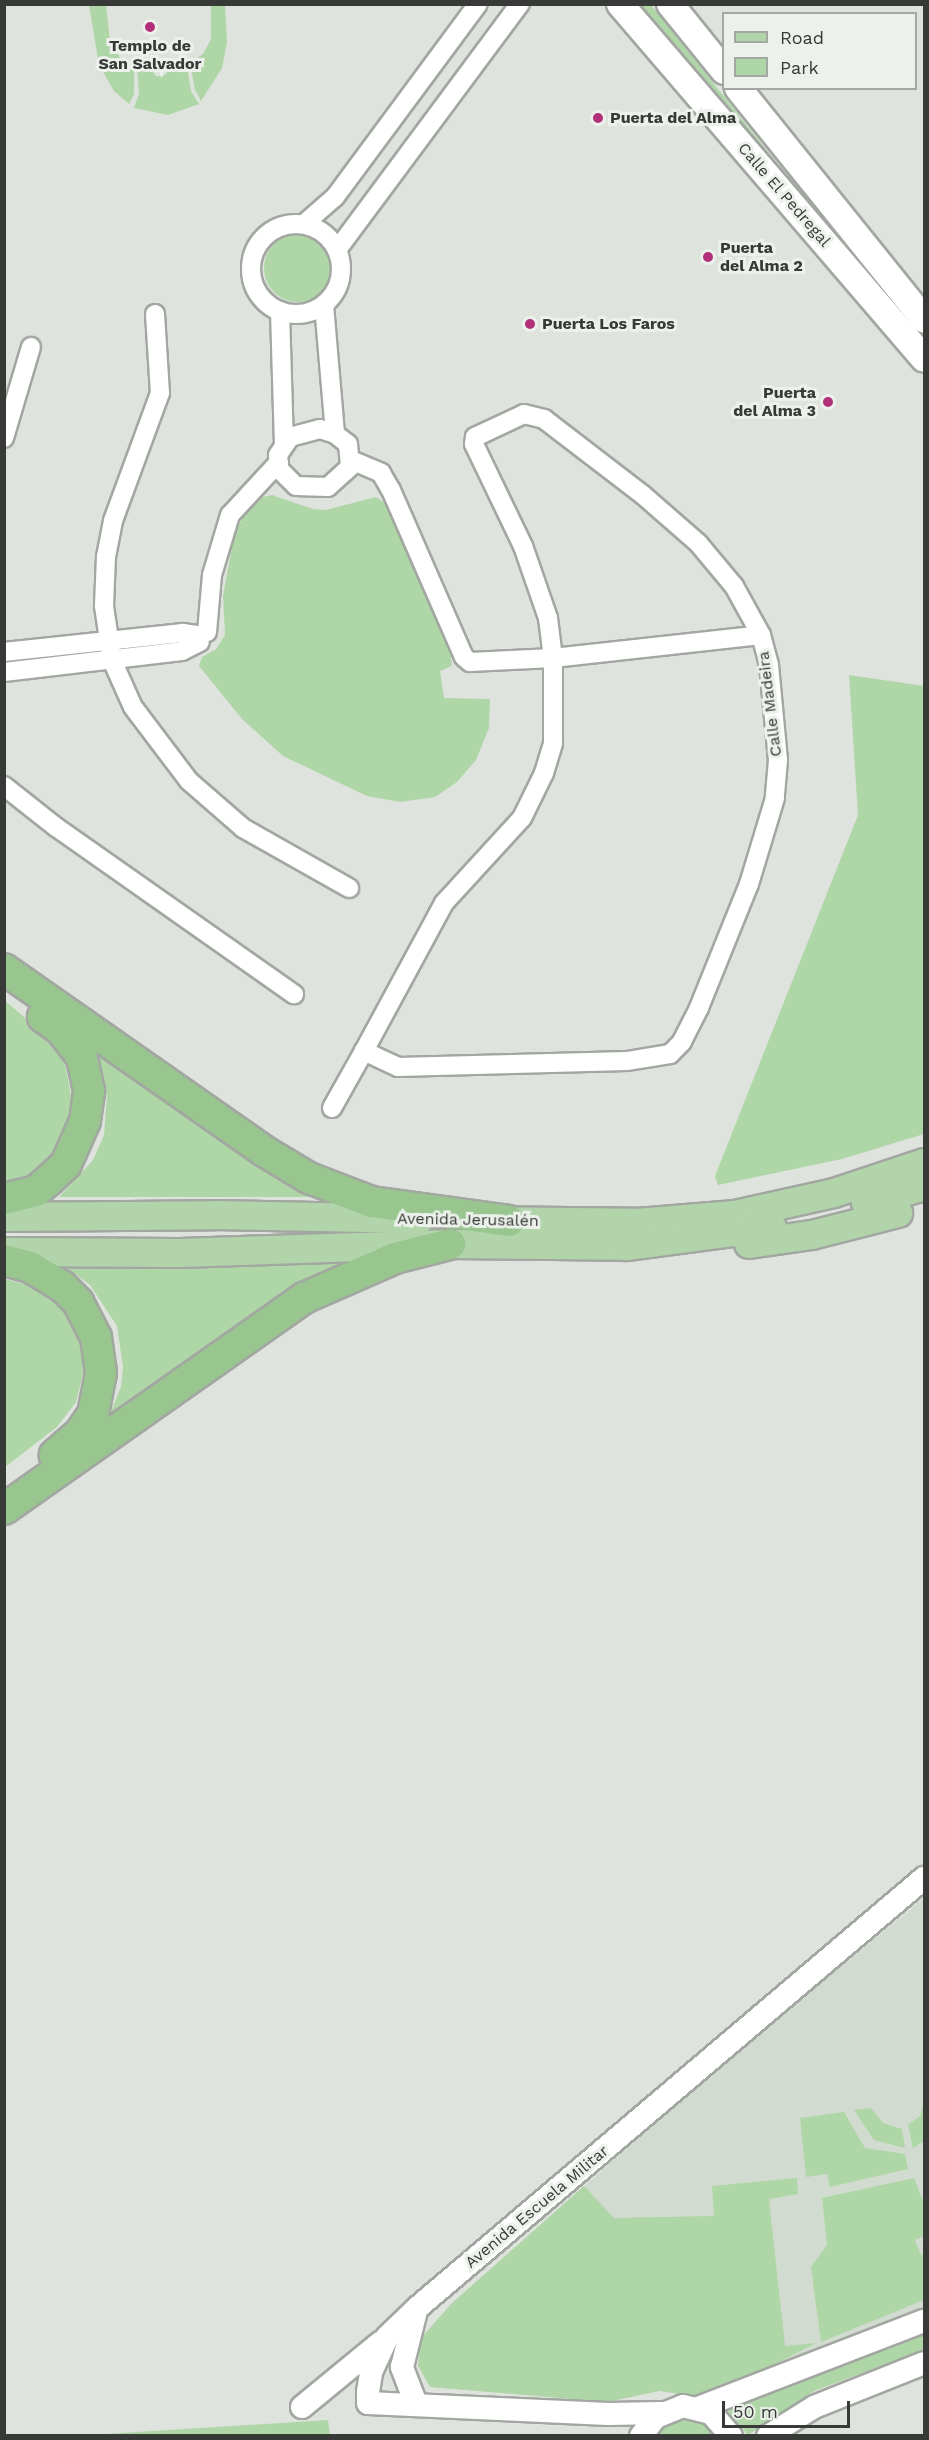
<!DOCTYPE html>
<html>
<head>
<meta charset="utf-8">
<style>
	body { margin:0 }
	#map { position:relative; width:929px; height:2440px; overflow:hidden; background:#dfe3de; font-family:"Work Sans",sans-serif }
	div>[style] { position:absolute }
	.built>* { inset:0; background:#d2dbcf }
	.green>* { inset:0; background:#afd6a6 }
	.round { border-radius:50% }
	.roads { filter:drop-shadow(2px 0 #a2a7a1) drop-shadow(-2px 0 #a2a7a1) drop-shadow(0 2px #a2a7a1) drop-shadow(0 -2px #a2a7a1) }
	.minor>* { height:18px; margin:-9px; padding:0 9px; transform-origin:9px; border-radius:9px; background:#fff }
	.minor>.ring { margin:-9px; padding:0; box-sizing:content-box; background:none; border:18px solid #fff; border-radius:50% }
	.tertiary>* { height:22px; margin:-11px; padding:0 11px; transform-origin:11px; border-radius:11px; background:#fff }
	.secondary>* { height:26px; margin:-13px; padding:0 13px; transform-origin:13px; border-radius:13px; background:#fff }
	.primary>* { height:28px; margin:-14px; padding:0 14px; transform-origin:14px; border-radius:14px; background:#b2d4aa }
	.trunk>* { height:30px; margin:-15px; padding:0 15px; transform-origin:15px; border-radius:15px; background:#98c68e }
	.dots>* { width:16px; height:16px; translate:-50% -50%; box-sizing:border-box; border:3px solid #ecf1eb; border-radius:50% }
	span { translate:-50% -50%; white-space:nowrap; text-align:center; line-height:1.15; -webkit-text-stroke:6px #ecf1eb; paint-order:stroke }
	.poi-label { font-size:16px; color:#383a38; font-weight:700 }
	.left { translate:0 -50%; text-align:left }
	.right { translate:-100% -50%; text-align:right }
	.street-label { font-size:16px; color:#383a38 }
	.frame { position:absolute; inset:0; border:6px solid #383a38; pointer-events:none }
	.legend { position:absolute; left:722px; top:12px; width:195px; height:78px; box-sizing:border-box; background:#ecf1eb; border:2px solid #a4a8a3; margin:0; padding:8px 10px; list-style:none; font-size:18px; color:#383a38 }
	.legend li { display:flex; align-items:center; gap:12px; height:30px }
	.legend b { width:30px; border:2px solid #a4a8a3 }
	.scale { position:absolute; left:722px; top:2401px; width:128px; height:27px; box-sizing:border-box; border:3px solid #383a38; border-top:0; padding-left:8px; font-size:18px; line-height:21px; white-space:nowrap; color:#383a38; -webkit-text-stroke:4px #ecf1eb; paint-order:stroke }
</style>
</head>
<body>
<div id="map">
	<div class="built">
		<div style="clip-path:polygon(924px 1898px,924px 2317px,709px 2398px,659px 2391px,607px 2402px,430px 2387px,418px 2366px,451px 2304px,716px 2070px)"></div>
	</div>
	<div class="green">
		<div style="clip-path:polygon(89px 5px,106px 5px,110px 41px,115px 41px,119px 57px,134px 67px,134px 94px,129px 104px,114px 91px,99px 65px)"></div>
		<div style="clip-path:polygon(225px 5px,227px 42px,222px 68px,201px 101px,195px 90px,190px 63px,203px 54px,211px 39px,211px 6px)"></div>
		<div style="clip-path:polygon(640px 5px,651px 5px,924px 348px,839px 257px)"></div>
		<div style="clip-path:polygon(186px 60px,191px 91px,199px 104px,168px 115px,134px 108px,139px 94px,137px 67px,150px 67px,156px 76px,164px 76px,172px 67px)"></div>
		<div class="round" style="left:264px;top:234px;width:68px;height:68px"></div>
		<div style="clip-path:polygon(272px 495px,313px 509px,326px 510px,376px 497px,392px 508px,439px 614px,451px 657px,452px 666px,440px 671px,444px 698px,490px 699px,489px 728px,476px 760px,457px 782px,435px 797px,400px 802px,367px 796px,283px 756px,242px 719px,199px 666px,202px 657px,216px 649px,225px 635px,223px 596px,234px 536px,243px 517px,263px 497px)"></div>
		<div style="clip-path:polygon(849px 675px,924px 686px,924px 1134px,842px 1159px,718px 1185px,715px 1176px,858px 815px)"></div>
		<div style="clip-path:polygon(4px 1000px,62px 1049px,73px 1105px,64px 1136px,41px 1173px,4px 1187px)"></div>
		<div style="clip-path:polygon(84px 1036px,324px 1197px,59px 1197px,93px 1160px,104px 1135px,107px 1096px)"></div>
		<div style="clip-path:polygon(356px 1259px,107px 1421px,121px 1387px,123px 1367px,117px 1326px,90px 1285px,61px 1264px)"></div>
		<div style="clip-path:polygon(5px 1279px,39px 1288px,64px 1308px,77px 1327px,83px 1351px,83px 1374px,76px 1402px,57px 1427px,5px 1467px)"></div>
		<div style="clip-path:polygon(924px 2101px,924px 2141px,913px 2148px,908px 2125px,920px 2116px)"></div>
		<div style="clip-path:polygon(871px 2108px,883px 2123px,902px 2129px,905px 2148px,874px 2140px,854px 2110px)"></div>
		<div style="clip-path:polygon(844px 2112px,865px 2148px,905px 2154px,908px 2169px,830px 2187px,827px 2174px,806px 2177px,800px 2118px)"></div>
		<div style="clip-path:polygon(797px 2178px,798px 2194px,769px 2199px,785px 2346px,816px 2343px,709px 2398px,659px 2391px,607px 2402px,430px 2387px,418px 2366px,421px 2338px,451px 2304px,584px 2186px,614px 2218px,714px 2216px,712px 2186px)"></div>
		<div style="clip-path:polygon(914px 2178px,924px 2203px,924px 2236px,915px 2240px,921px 2255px,924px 2254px,924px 2300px,821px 2342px,811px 2267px,827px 2245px,822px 2198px)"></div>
		<div style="clip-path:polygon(924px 2329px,924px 2350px,814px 2391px,748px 2435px,725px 2407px,818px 2375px)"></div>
		<div style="clip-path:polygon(685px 2416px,710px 2425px,719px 2436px,649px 2436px,660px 2423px)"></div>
		<div style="clip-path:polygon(328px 2420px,330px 2435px,89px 2435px)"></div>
	</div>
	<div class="roads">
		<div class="minor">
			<div style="left:304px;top:224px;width:41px;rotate:-41.1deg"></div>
			<div style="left:335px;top:197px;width:240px;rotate:-53.5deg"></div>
			<div class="ring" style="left:251px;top:224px;width:72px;height:72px"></div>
			<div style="left:337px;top:250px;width:307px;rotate:-53.4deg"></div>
			<div style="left:324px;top:305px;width:129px;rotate:85.1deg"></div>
			<div style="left:280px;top:311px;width:132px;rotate:88.3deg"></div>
			<div style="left:155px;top:314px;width:79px;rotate:86.4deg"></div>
			<div style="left:160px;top:393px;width:136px;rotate:110.2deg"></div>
			<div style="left:113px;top:521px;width:36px;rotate:101deg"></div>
			<div style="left:106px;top:556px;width:50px;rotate:92.3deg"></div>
			<div style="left:104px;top:606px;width:55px;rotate:81.6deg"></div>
			<div style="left:112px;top:660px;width:51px;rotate:65.9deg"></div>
			<div style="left:133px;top:707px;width:93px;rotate:52.9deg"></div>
			<div style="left:189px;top:781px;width:72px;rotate:41deg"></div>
			<div style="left:243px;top:828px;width:122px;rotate:29.5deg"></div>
			<div style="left:524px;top:414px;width:21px;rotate:14deg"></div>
			<div style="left:544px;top:419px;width:125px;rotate:37.5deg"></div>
			<div style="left:643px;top:495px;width:73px;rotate:41.1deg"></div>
			<div style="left:698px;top:543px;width:56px;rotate:50.1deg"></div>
			<div style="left:734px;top:586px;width:56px;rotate:61.1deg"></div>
			<div style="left:761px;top:635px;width:31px;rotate:75deg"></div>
			<div style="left:769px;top:665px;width:95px;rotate:84.6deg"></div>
			<div style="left:778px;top:760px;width:38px;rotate:95deg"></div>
			<div style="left:775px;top:798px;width:90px;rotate:106.8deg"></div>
			<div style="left:749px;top:884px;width:134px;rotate:112deg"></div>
			<div style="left:699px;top:1008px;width:38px;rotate:117deg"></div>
			<div style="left:682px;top:1042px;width:17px;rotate:135deg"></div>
			<div style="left:670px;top:1054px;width:44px;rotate:170.8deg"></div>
			<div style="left:627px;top:1061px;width:229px;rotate:178.5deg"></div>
			<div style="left:398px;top:1067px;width:38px;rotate:-155deg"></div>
			<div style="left:364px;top:1051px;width:168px;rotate:-61.6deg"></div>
			<div style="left:444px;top:903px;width:115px;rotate:-47.5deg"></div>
			<div style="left:522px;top:818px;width:50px;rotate:-63.9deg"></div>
			<div style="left:544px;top:773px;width:31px;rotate:-73deg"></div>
			<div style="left:553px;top:743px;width:85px;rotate:-90deg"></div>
			<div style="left:553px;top:658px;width:40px;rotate:-97.1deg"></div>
			<div style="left:548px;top:618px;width:76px;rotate:-109.1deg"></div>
			<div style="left:523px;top:546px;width:113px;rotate:-115.7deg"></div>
			<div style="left:474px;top:444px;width:7px;rotate:-82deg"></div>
			<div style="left:475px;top:437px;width:54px;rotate:-25.1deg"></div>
			<div style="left:320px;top:429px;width:16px;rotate:18deg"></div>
			<div style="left:335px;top:434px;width:16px;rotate:38deg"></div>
			<div style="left:348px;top:444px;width:23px;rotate:85deg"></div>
			<div style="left:350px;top:467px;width:30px;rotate:138deg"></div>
			<div style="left:328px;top:487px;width:32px;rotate:-178deg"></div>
			<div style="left:296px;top:486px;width:24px;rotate:-135deg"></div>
			<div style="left:279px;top:469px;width:14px;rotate:-94deg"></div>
			<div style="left:278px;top:455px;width:22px;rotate:-56deg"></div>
			<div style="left:290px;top:437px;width:31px;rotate:-15deg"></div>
			<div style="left:4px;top:438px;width:95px;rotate:-73.5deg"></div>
			<div style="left:351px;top:460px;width:33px;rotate:23deg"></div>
			<div style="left:381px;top:473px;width:20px;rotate:60deg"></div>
			<div style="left:391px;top:490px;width:182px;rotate:66.4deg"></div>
			<div style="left:464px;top:657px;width:8px;rotate:40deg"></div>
			<div style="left:470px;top:662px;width:83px;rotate:-2.8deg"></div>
			<div style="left:553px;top:658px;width:209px;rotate:-6.3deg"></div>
			<div style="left:207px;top:632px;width:57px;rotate:-85deg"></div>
			<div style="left:212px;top:575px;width:63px;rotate:-73.3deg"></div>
			<div style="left:230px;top:515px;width:72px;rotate:-47.2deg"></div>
			<div style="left:4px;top:652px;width:180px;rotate:-6.1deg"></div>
			<div style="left:183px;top:633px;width:15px;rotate:8deg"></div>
			<div style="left:4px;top:672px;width:179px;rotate:-6.7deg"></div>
			<div style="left:182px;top:651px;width:20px;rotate:-27deg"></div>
			<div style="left:4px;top:786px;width:66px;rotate:38.3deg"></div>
			<div style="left:56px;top:827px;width:291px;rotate:35.1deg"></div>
			<div style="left:332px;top:1108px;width:65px;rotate:-60.7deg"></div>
		</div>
		<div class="tertiary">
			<div style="left:416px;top:2404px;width:40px;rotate:-111deg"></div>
			<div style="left:402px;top:2367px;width:58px;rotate:-76deg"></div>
			<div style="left:302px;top:2407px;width:102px;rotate:-39.4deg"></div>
			<div style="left:698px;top:2408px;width:242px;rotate:-21.1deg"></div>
			<div style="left:662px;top:2413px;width:54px;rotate:178.9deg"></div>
			<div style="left:608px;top:2414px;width:240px;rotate:-177.4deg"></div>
			<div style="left:368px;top:2403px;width:11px;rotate:-90deg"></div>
			<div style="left:368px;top:2392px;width:20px;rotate:-81deg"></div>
			<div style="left:371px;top:2372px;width:38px;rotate:-65deg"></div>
			<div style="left:387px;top:2337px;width:42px;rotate:-44deg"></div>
			<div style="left:417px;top:2308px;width:665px;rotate:-40.3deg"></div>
			<div style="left:641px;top:2436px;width:24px;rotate:-52deg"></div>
			<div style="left:656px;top:2417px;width:29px;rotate:-22deg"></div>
			<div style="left:683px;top:2406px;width:29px;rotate:14deg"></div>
			<div style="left:711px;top:2413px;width:30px;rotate:49deg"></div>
			<div style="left:768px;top:2436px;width:54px;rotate:-32.2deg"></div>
			<div style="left:814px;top:2407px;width:118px;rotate:-21.8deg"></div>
		</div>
		<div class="secondary">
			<div style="left:620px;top:4px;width:467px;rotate:49.4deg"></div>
			<div style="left:670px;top:4px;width:86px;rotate:51.1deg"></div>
			<div style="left:738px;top:88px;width:297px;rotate:51.2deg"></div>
		</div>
		<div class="primary">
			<div style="left:866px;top:1203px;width:60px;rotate:-16.3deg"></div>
			<div style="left:4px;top:1217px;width:211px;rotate:-0.5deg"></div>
			<div style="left:215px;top:1215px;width:205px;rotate:1.1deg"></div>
			<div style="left:484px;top:1221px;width:153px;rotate:0.7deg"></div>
			<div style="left:637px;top:1223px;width:98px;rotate:-4.7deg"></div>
			<div style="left:735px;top:1215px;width:101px;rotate:-12.5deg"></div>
			<div style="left:834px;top:1193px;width:95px;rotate:-18.4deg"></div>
			<div style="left:749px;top:1244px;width:64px;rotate:-8.1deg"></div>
			<div style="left:812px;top:1235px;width:89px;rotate:-14.3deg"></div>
			<div style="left:4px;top:1252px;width:176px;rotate:0.3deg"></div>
			<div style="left:180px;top:1253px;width:270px;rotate:-1.9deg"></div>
			<div style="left:450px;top:1244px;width:177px;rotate:0.6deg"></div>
			<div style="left:627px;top:1246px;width:146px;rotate:-7.5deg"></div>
		</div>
		<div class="trunk">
			<div style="left:4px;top:969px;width:317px;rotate:35deg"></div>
			<div style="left:264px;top:1151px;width:52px;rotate:31deg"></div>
			<div style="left:309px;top:1178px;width:67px;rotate:20.9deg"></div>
			<div style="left:372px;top:1202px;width:138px;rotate:7.9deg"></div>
			<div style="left:4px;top:1199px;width:33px;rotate:-14deg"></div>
			<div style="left:36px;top:1191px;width:17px;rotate:-40deg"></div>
			<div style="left:49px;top:1180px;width:23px;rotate:-43deg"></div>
			<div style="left:66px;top:1164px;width:47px;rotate:-66.2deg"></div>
			<div style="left:85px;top:1121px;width:30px;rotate:-82deg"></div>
			<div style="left:89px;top:1091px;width:35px;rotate:-102deg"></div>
			<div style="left:82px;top:1057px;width:36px;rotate:-128deg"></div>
			<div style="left:60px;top:1029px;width:21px;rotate:-145deg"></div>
			<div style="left:4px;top:1260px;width:27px;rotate:15deg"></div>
			<div style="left:30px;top:1267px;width:37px;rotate:31deg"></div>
			<div style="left:62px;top:1286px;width:23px;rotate:45deg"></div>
			<div style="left:78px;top:1302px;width:39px;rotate:63deg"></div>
			<div style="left:96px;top:1337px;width:36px;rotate:82deg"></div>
			<div style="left:101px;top:1373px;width:42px;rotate:101deg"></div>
			<div style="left:93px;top:1414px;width:22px;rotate:124deg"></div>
			<div style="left:81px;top:1432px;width:35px;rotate:139deg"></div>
			<div style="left:4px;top:1509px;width:367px;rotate:-35.1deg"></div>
			<div style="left:304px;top:1298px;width:99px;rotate:-23.7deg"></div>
			<div style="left:395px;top:1258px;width:57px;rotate:-14.3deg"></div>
		</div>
	</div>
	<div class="dots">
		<div style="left:150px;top:27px;background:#b2307a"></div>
		<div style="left:598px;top:118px;background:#b2307a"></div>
		<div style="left:708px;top:257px;background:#b2307a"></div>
		<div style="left:530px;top:324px;background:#b2307a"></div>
		<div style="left:828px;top:402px;background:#b2307a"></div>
	</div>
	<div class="poi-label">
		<span style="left:150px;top:55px">Templo de<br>San Salvador</span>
		<span class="left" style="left:610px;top:118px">Puerta del Alma</span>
		<span class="left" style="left:720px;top:257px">Puerta<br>del Alma 2</span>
		<span class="left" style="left:542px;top:324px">Puerta Los Faros</span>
		<span class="right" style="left:816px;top:402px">Puerta<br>del Alma 3</span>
	</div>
	<div class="street-label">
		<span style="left:784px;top:195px;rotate:49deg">Calle El Pedregal</span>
		<span style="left:770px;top:704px;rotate:-97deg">Calle Madeira</span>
		<span style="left:468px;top:1220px;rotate:1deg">Avenida Jerusalén</span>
		<span style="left:537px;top:2207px;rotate:-40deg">Avenida Escuela Militar</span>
	</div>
	<div class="frame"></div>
	<ul class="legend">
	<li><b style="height:8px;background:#b2d4aa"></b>Road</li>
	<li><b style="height:16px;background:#afd6a6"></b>Park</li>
	</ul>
	<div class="scale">50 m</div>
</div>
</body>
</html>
